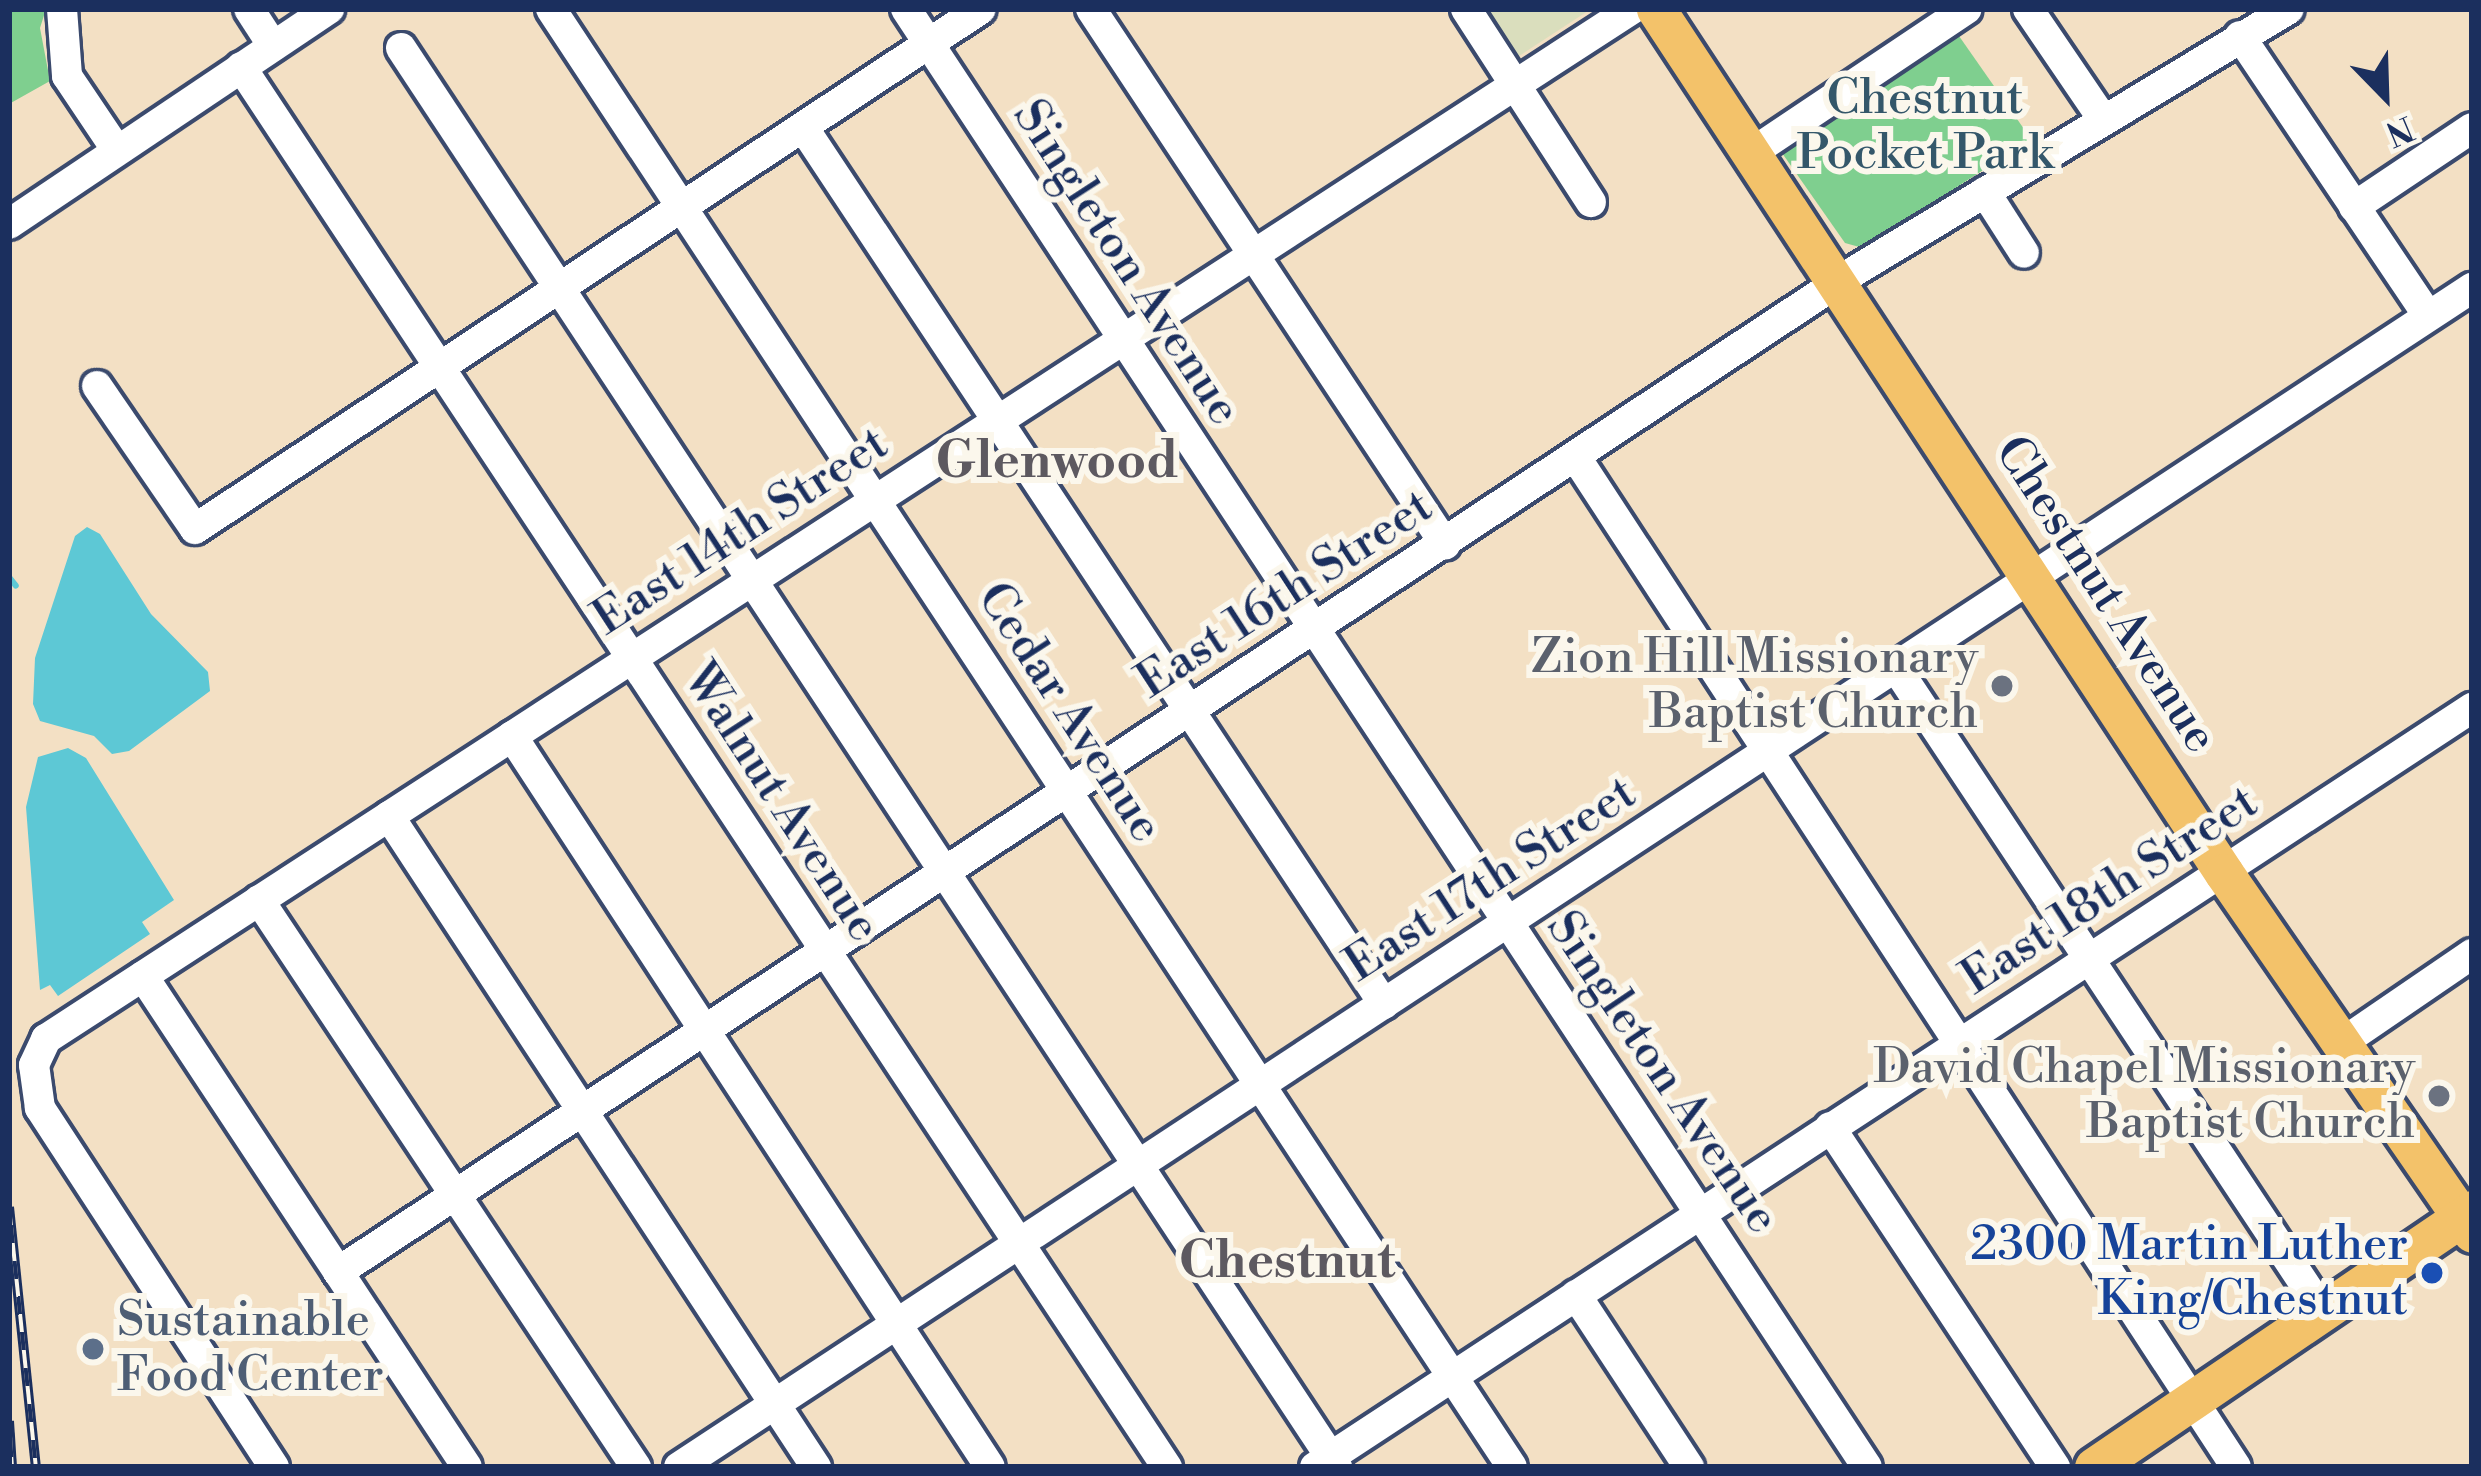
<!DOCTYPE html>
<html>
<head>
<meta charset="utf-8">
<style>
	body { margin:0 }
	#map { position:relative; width:2481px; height:1476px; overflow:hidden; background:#f3e0c4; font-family:"Libre Bodoni",serif }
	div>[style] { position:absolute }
	.built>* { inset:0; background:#dadebd }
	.green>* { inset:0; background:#7fcf8f }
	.water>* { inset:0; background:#5dc8d5 }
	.stream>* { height:6px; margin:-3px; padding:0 3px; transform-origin:3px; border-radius:3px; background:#5dc8d5 }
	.roads { filter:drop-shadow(3px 0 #3b4a6d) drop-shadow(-3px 0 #3b4a6d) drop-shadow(0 3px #3b4a6d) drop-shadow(0 -3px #3b4a6d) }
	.minor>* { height:30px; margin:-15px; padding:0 15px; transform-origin:15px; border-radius:15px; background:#fff }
	.major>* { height:39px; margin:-19.5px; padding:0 19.5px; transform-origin:19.5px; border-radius:19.5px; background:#f3c26a }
	.rail>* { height:10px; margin-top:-5px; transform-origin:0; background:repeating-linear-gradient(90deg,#fbf7ec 0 18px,#1b2f5e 0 36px); box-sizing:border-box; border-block:3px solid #1b2f5e }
	.dots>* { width:33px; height:33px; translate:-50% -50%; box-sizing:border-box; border:6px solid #fbf7ec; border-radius:50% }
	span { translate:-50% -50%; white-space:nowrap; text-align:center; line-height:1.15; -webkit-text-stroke:12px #fbf7ec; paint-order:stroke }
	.park-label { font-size:48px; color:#34576a }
	.street-label { font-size:48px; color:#1b2f5e }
	.worship-label { font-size:48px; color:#5b616d }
	.right { translate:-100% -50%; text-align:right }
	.transit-label { font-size:48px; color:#164399 }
	.service-label { font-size:48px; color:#4e5e75 }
	.left { translate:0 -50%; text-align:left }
	.neighbourhood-label { font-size:51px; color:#5d5960; font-weight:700 }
	.frame { position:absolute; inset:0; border:12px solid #1b2f5e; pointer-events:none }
	.north { position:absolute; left:2325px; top:36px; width:120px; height:120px; -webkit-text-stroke:9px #fbf7ec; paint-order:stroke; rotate:157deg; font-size:33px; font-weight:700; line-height:48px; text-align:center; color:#1b2f5e }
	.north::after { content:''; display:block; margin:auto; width:42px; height:54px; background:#1b2f5e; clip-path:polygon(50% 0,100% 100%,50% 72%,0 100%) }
</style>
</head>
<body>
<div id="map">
	<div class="built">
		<div style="clip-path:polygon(1478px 9px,1591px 9px,1513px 60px)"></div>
	</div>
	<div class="green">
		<div style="clip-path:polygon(9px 9px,46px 9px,40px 28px,50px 81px,9px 104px)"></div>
		<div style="clip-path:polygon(1952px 26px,2031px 139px,1863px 248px,1845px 243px,1775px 143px)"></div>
	</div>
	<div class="water">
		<div style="clip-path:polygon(87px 527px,100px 534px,151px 614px,208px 672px,210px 691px,129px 751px,112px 754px,94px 736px,40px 721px,33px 704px,35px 658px,75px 536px)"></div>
		<div style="clip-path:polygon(68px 748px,86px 758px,174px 900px,142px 922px,150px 934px,58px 996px,50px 985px,40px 990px,26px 807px,38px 757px)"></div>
	</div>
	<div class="stream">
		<div style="left:9px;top:577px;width:11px;rotate:52deg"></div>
	</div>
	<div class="roads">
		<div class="minor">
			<div style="left:62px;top:9px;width:67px;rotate:85.7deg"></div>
			<div style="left:67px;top:76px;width:88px;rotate:56.1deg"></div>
			<div style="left:249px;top:9px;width:44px;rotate:57deg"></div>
			<div style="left:551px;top:9px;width:1746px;rotate:56.61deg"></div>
			<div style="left:906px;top:9px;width:1746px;rotate:56.61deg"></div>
			<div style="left:1091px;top:9px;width:642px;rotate:56.51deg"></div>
			<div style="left:1466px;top:9px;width:230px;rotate:57.1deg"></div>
			<div style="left:2028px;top:9px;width:132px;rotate:55.8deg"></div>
			<div style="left:2240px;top:36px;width:337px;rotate:56.1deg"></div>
			<div style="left:401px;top:48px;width:1700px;rotate:56.59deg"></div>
			<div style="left:241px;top:67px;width:1679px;rotate:56.52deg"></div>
			<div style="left:803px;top:127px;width:1052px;rotate:56.48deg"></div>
			<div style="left:1753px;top:152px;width:257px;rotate:-33.8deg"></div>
			<div style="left:1985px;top:192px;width:72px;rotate:57.4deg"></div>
			<div style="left:2354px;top:207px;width:142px;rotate:-33.8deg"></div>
			<div style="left:9px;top:224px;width:386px;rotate:-33.9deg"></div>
			<div style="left:97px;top:386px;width:173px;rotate:55.6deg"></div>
			<div style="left:195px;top:529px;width:942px;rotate:-33.49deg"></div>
			<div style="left:1577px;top:459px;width:1204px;rotate:56.82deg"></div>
			<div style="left:1895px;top:666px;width:775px;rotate:56.47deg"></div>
			<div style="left:512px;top:736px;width:873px;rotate:56.82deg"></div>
			<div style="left:389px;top:816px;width:779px;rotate:56.74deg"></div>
			<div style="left:259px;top:900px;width:681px;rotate:56.38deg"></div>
			<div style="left:143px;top:976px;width:588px;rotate:56.58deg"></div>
			<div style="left:2339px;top:1045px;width:161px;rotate:-34.4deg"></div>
			<div style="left:1830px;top:1127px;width:408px;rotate:56.5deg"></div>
			<div style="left:338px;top:1272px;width:1821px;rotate:-33.42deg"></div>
			<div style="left:1858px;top:269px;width:503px;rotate:-31.1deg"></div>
			<div style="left:1576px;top:1295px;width:206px;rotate:56.7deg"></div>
			<div style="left:274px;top:1467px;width:429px;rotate:-123.1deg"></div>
			<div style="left:40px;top:1108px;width:43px;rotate:-97.9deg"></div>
			<div style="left:34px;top:1065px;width:29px;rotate:-65deg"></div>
			<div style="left:46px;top:1039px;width:1891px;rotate:-33deg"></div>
			<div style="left:679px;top:1467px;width:2146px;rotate:-33.33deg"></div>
			<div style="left:1315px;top:1467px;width:1384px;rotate:-33.27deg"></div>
		</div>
		<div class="major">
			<div style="left:1656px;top:9px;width:1034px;rotate:56.68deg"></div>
			<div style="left:2224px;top:873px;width:437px;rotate:55.4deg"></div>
			<div style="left:2094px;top:1467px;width:457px;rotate:-34.2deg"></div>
		</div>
	</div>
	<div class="rail">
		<div style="left:9px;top:1207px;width:261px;rotate:84.1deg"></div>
		<div style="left:9px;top:1421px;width:46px;rotate:86.3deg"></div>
	</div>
	<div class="dots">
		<div style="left:2002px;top:686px;background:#6b7280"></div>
		<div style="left:2439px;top:1096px;background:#6b7280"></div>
		<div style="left:2432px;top:1273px;background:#1a4fb4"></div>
		<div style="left:93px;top:1349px;background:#5c6f8a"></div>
	</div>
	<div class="park-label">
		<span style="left:1925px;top:127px">Chestnut<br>Pocket Park</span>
	</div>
	<div class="street-label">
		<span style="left:1126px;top:263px;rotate:57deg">Singleton Avenue</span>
		<span style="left:741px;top:532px;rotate:-33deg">East 14th Street</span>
		<span style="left:1285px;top:595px;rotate:-33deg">East 16th Street</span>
		<span style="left:2105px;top:595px;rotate:57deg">Chestnut Avenue</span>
		<span style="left:1069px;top:713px;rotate:57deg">Cedar Avenue</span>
		<span style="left:781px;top:803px;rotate:57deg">Walnut Avenue</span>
		<span style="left:1491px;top:880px;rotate:-33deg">East 17th Street</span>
		<span style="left:2110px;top:891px;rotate:-33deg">East 18th Street</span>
		<span style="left:1662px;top:1073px;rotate:56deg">Singleton Avenue</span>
	</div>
	<div class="worship-label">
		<span class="right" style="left:1978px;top:686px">Zion Hill Missionary<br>Baptist Church</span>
		<span class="right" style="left:2415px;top:1096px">David Chapel Missionary<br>Baptist Church</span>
	</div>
	<div class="transit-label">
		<span class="right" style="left:2408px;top:1273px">2300 Martin Luther<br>King/Chestnut</span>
	</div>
	<div class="service-label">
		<span class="left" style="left:117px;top:1349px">Sustainable<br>Food Center</span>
	</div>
	<div class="neighbourhood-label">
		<span style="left:1057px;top:462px">Glenwood</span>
		<span style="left:1287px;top:1262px">Chestnut</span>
	</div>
	<div class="frame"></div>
	<div class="north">N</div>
</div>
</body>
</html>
